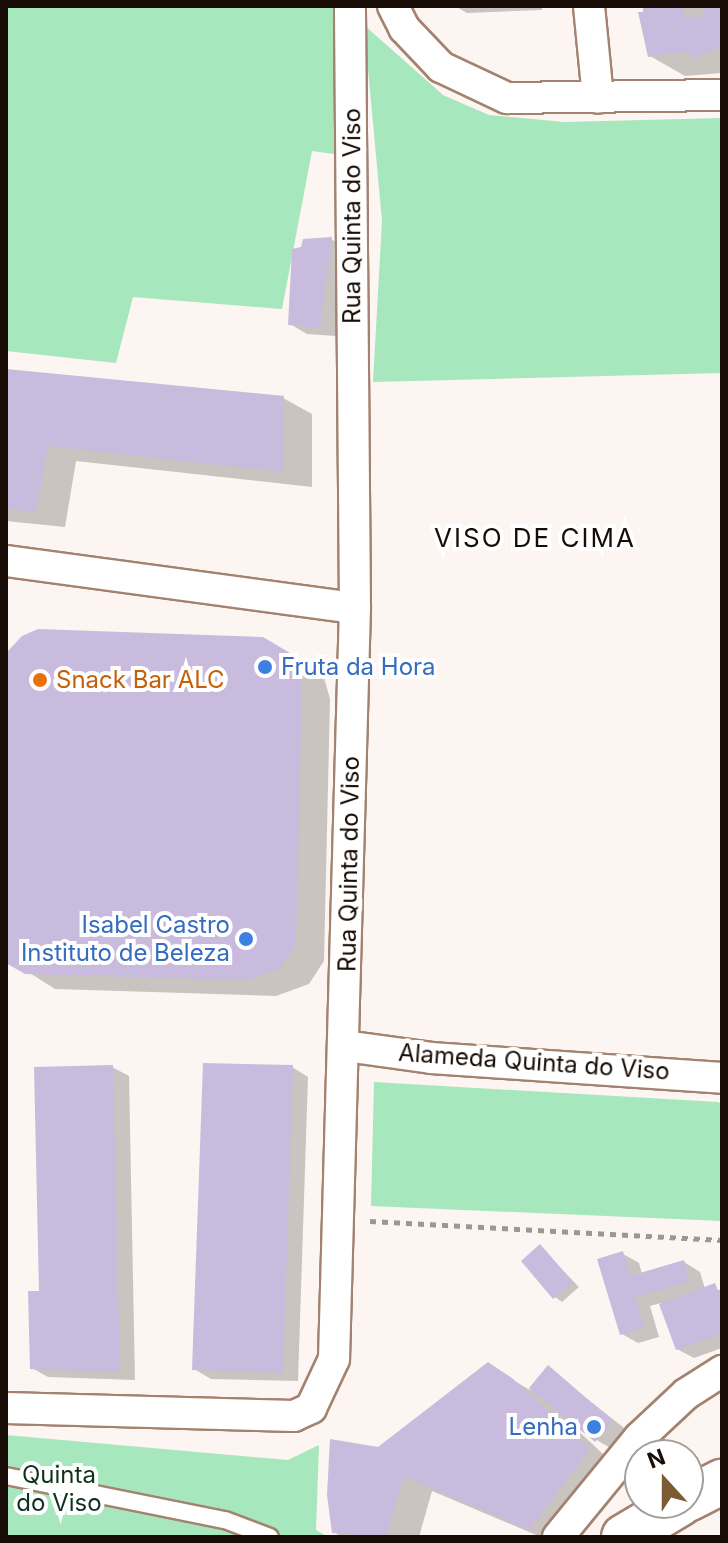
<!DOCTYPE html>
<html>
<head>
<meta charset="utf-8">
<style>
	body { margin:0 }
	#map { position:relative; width:728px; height:1543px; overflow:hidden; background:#fcf5f1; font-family:Inter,sans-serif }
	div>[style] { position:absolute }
	.green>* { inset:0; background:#a6e7bd }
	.shadow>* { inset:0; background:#0003 }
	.building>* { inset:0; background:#c8bbdd }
	.path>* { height:5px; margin-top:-2.5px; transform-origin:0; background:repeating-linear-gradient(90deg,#9e9690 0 6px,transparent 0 12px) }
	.roads { filter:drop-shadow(2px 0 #a38370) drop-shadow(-2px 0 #a38370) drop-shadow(0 2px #a38370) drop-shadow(0 -2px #a38370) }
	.lane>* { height:16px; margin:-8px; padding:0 8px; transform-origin:8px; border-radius:8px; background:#fff }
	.street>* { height:30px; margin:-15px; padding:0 15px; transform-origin:15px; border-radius:15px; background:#fff }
	.primary>* { height:44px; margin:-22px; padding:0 22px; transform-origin:22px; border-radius:22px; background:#fff }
	.dots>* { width:22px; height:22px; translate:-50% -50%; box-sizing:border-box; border:4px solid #fff; border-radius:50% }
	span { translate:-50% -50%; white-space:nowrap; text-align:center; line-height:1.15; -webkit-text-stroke:8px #fff; paint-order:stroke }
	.street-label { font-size:24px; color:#180d06 }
	.shop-label { font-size:24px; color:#366cbe }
	.left { translate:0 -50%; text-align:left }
	.right { translate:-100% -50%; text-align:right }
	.food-label { font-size:24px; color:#c56008 }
	.park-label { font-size:24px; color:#0e321e }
	.neighbourhood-label { font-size:26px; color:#180d06; letter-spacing:2px }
	.frame { position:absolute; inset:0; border:8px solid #180d06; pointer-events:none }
	.north { position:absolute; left:624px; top:1439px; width:80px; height:80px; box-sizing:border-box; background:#fff; border:2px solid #a39e9b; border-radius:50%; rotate:339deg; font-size:22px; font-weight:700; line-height:32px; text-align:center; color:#180d06 }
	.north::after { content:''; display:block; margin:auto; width:28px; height:36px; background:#7b5b31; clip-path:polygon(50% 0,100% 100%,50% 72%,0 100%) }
</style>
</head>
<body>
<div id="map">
	<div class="green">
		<div style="clip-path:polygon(6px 6px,336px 6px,340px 155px,312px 151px,282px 309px,133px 297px,116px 363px,6px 351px)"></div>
		<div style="clip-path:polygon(364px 25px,443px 95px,489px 115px,564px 122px,722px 118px,722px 373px,373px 382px,382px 221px)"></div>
		<div style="clip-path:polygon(374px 1082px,718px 1102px,722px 1104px,722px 1221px,371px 1206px)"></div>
		<div style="clip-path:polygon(6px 1435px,288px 1460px,319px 1445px,316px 1530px,328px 1537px,6px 1537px)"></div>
	</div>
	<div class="shadow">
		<div style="clip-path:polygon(455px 6px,542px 6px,542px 10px,467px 13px)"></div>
		<div style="clip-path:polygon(645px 6px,722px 6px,722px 73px,685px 76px,650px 56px)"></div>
		<div style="clip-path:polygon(331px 239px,347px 249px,336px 336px,307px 334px,290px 324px)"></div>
		<div style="clip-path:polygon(6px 371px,283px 398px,312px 414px,312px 487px,76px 461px,65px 527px,6px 521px)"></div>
		<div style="clip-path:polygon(262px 639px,323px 674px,330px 699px,324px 961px,309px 984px,276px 996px,55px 989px,6px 958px,6px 661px)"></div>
		<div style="clip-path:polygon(112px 1067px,129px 1076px,135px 1380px,48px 1377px,32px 1368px,41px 1293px)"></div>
		<div style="clip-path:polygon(292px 1067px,308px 1077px,298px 1381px,211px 1379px,194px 1369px)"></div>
		<div style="clip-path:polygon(540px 1247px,579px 1287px,562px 1302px,555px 1297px)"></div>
		<div style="clip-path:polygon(623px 1254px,639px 1263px,642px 1274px,684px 1262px,700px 1272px,705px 1289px,722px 1290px,722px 1348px,694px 1358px,677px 1349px,661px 1303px,650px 1306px,659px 1337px,638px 1343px,622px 1334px)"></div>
		<div style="clip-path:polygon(488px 1365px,530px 1390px,548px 1368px,628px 1431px,612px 1449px,573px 1426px,617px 1467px,564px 1537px,541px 1537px,432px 1491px,419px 1537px,342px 1537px,334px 1532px,378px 1449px)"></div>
	</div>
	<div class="building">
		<div style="clip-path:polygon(643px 6px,682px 6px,684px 18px,704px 16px,703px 6px,722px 6px,722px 47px,691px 58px,689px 51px,648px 57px,638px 12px,643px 12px)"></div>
		<div style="clip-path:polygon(332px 237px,320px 328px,288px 325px,292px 249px,301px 247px,303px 239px)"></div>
		<div style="clip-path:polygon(6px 369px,284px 396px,284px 472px,48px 446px,36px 512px,6px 509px)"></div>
		<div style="clip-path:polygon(38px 629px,263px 637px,295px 656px,302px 682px,296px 944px,280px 969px,246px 980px,25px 974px,6px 963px,6px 653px,22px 636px)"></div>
		<div style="clip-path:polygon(203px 1063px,293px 1065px,283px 1373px,192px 1370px)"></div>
		<div style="clip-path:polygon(113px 1065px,120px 1372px,30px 1369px,28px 1291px,39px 1291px,34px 1067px)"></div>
		<div style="clip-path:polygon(540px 1244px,573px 1282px,553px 1299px,521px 1261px)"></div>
		<div style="clip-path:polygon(623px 1251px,630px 1276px,684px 1260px,690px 1281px,635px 1297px,644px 1328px,620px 1335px,597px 1259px)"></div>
		<div style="clip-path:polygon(715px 1283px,722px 1302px,722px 1334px,676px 1350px,659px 1304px)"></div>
		<div style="clip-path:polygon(488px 1362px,512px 1378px,590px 1449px,529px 1530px,404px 1476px,386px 1537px,332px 1533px,327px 1495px,330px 1439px,378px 1447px)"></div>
		<div style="clip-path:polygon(548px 1365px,613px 1421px,595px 1442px,529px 1388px)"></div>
	</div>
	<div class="path">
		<div style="left:370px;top:1221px;width:353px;rotate:3.1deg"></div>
	</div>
	<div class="roads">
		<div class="lane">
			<div style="left:6px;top:1476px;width:223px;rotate:11.4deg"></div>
			<div style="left:225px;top:1520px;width:48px;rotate:20.7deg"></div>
		</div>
		<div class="street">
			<div style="left:393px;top:6px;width:25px;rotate:63deg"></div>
			<div style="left:404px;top:28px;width:54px;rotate:46.5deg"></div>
			<div style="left:441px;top:67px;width:73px;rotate:25.2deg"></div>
			<div style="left:507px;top:98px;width:215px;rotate:-0.8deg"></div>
			<div style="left:589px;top:6px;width:92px;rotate:84.4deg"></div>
			<div style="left:6px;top:561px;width:352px;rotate:7.7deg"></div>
			<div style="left:345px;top:1046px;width:87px;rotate:7.9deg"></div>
			<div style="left:431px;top:1058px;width:292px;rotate:3.9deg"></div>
			<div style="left:6px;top:1408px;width:288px;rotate:1.6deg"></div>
			<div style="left:294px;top:1416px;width:19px;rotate:-25deg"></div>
			<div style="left:311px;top:1408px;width:54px;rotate:-64.9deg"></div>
			<div style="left:334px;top:1359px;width:751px;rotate:-88.4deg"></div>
			<div style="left:355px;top:608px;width:602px;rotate:-90.48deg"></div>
			<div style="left:558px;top:1537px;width:128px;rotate:-50.7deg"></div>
			<div style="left:639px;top:1438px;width:64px;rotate:-43.1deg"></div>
			<div style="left:686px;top:1394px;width:43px;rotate:-32.6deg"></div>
		</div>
		<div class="primary">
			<div style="left:688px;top:1499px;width:38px;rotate:-27deg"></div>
			<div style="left:624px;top:1537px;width:66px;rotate:-30.8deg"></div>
		</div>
	</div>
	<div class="dots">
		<div style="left:265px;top:667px;background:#3f7fe0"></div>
		<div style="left:40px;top:680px;background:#e8710a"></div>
		<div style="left:246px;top:939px;background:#3f7fe0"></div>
		<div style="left:594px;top:1427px;background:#3f7fe0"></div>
	</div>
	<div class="street-label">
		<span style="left:352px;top:216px;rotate:-90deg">Rua Quinta do Viso</span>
		<span style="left:349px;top:864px;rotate:-89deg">Rua Quinta do Viso</span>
		<span style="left:534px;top:1062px;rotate:4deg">Alameda Quinta do Viso</span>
	</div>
	<div class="shop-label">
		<span class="left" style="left:281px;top:667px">Fruta da Hora</span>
		<span class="right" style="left:230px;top:939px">Isabel Castro<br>Instituto de Beleza</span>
		<span class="right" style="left:578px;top:1427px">Lenha</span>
	</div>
	<div class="food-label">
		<span class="left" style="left:56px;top:680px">Snack Bar ALC</span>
	</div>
	<div class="park-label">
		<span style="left:59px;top:1489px">Quinta<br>do Viso</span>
	</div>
	<div class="neighbourhood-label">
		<span style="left:535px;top:538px">VISO DE CIMA</span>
	</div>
	<div class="frame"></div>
	<div class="north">N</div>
</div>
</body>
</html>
